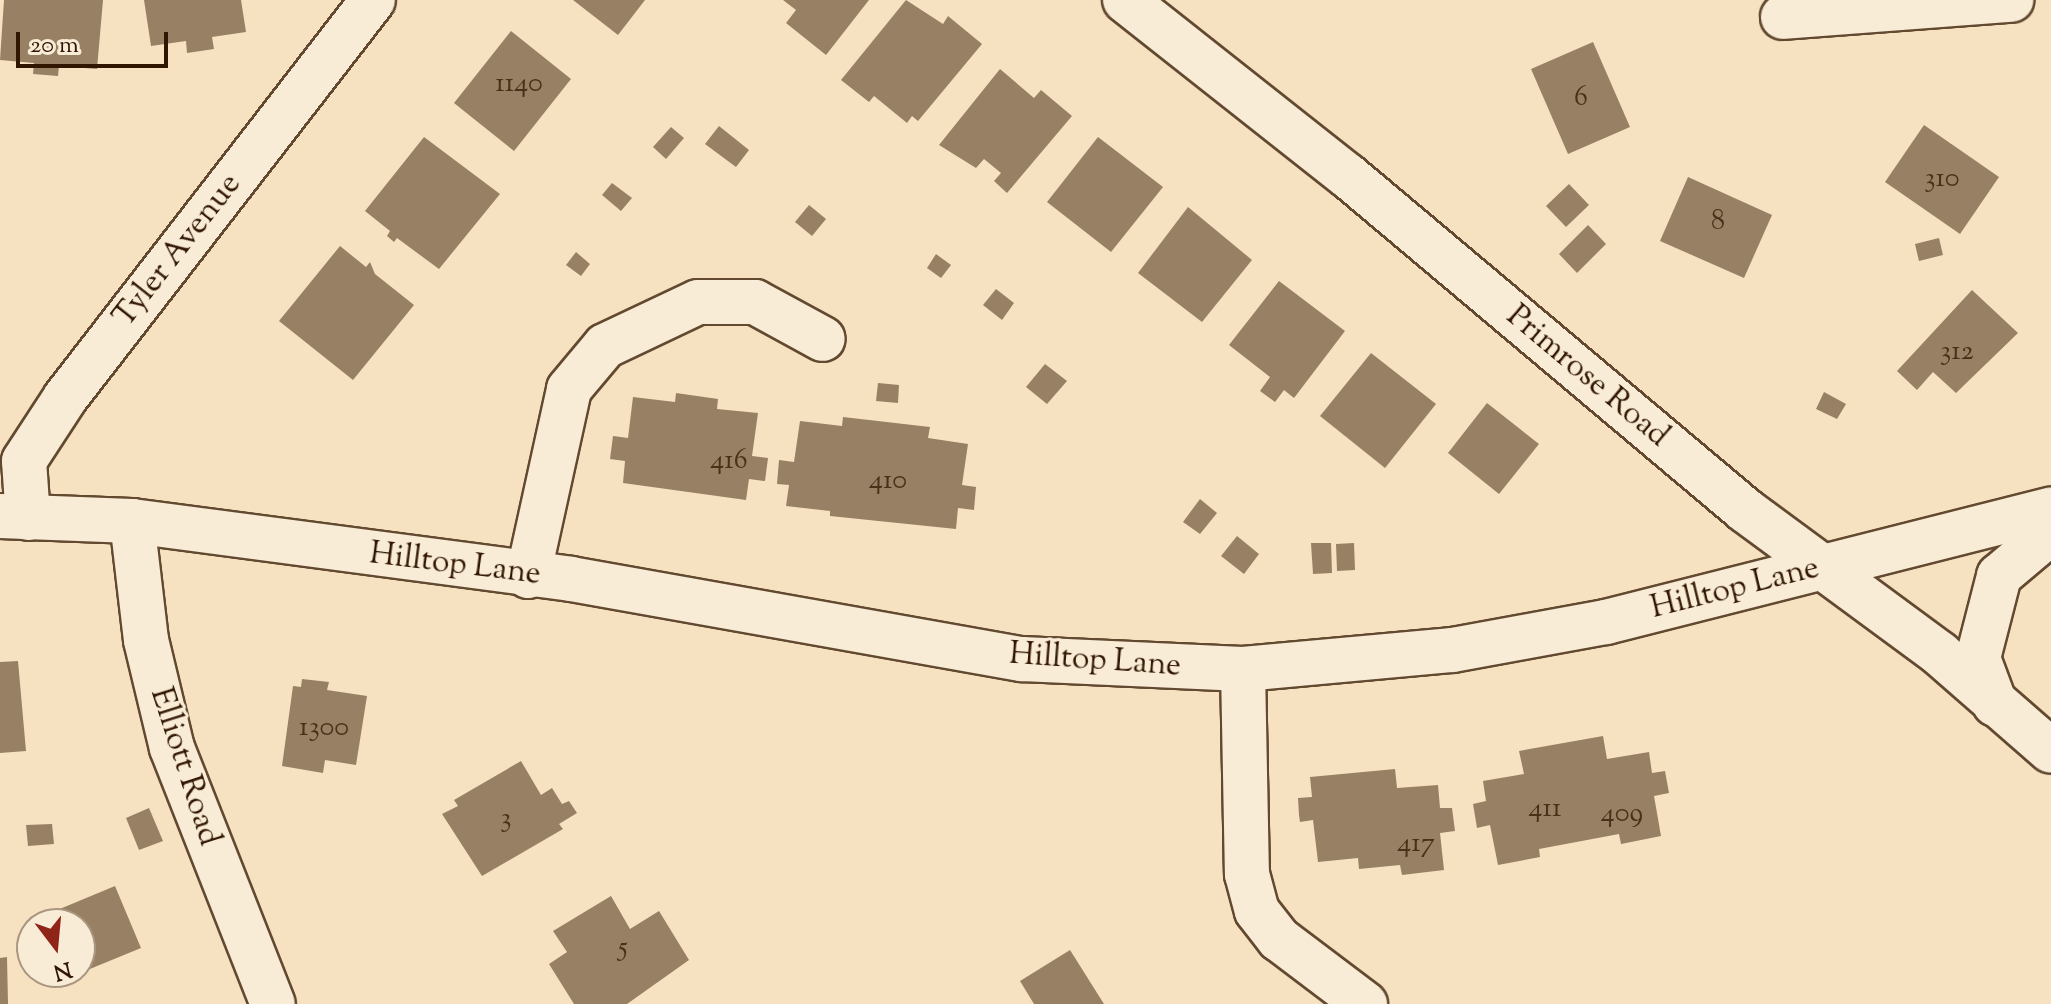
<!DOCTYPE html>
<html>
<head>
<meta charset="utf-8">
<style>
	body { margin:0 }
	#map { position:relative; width:2051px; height:1004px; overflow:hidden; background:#f6e2c1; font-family:"Sorts Mill Goudy",serif }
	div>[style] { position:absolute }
	.building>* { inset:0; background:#978064 }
	.roads { filter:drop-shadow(2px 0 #624930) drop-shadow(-2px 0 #624930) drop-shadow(0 2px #624930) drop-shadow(0 -2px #624930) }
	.minor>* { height:44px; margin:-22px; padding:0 22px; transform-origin:22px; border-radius:22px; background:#f9ecd7 }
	span { translate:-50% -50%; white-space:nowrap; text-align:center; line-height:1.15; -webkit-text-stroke:6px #f9ecd7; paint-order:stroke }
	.number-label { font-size:28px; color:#4a3019 }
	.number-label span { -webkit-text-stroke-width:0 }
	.street-label { font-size:32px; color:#301600 }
	.north { position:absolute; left:16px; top:908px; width:80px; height:80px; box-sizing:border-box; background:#f9ecd7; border:2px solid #a99681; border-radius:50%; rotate:164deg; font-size:22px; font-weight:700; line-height:32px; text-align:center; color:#301600 }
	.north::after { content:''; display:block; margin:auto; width:28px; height:36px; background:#8f2418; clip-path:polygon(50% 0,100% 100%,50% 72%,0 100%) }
	.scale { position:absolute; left:16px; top:32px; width:152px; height:36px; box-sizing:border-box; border:4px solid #301600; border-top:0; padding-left:10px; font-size:24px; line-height:28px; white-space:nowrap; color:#301600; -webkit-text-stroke:6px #f9ecd7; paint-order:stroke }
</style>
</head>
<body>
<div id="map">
	<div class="building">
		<div style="clip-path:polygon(4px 0,103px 0,97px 69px,59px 66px,58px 76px,33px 74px,34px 63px,0 60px)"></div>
		<div style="clip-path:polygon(144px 0,241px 0,246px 32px,212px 37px,214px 49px,187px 53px,186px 41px,151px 46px)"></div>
		<div style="clip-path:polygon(573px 0,645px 0,618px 35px)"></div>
		<div style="clip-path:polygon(783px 0,869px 0,826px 55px,786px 23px,796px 10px)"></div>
		<div style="clip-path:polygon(906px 0,943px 24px,948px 16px,982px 44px,918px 121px,912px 116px,907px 123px,874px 96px,869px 102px,841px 80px)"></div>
		<div style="clip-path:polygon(511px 31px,571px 79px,514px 151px,454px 103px)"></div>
		<div style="clip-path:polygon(1593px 42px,1630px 127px,1568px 154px,1531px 69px)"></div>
		<div style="clip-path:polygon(1000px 69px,1034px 98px,1041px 90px,1072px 116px,1007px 193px,994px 181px,1001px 173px,984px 159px,976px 168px,939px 145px)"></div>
		<div style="clip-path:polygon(1924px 125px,1999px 177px,1960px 234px,1885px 182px)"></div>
		<div style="clip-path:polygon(719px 126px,749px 150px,736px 167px,705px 144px)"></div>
		<div style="clip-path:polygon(671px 127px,684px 138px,666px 159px,653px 147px)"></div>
		<div style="clip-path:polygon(424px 137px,500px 194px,439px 269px,397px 238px,394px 242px,387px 236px,390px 231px,365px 211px)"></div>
		<div style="clip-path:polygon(1098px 137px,1163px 187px,1111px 252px,1047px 202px)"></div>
		<div style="clip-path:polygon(1688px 177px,1772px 215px,1744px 278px,1660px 241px)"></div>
		<div style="clip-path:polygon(612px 183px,632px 198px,621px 211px,602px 195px)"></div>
		<div style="clip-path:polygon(1569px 184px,1589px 205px,1566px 227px,1546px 206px)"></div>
		<div style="clip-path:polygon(809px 205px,826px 219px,812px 236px,795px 222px)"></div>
		<div style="clip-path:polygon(1188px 207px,1252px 260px,1202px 322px,1138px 273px)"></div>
		<div style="clip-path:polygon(1588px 225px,1606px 244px,1577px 273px,1559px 254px)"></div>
		<div style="clip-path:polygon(1939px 238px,1943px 255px,1919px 261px,1915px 244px)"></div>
		<div style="clip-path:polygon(340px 246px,366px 267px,370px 262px,375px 274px,414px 305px,353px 380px,279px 321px)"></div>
		<div style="clip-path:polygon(576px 252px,590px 264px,581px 276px,566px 265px)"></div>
		<div style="clip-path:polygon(936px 254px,951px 265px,941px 278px,927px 268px)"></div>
		<div style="clip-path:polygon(1279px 281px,1345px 331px,1294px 398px,1284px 390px,1275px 402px,1260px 391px,1270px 377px,1229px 345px)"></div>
		<div style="clip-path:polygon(996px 289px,1014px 303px,1002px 320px,983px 305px)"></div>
		<div style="clip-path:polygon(1972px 290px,2018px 333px,1956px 393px,1933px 372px,1917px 390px,1897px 371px)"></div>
		<div style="clip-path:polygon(1371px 353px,1436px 404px,1385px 468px,1320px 416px)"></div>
		<div style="clip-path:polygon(1045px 364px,1067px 381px,1047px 404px,1026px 387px)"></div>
		<div style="clip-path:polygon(878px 383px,899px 385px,898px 403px,876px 401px)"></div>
		<div style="clip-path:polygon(1824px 392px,1846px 404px,1837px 419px,1816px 409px)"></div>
		<div style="clip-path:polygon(676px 393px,718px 399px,717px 409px,758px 413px,752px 456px,768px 458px,765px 481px,749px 479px,746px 500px,623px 483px,625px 461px,610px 459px,613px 436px,628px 438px,633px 397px,675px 402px)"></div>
		<div style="clip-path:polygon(1487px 403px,1539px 444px,1499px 494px,1448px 453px)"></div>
		<div style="clip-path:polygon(843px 417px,930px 427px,928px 438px,968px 444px,962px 485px,976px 487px,974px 510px,958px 508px,956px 529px,830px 516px,830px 511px,786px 506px,789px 485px,777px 484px,779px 460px,794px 462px,800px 421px,842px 426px)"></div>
		<div style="clip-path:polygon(1200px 499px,1217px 513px,1200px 534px,1183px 522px)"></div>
		<div style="clip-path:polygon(1237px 536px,1259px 554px,1244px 574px,1221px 556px)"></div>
		<div style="clip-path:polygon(1311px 543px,1331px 543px,1332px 573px,1313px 574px)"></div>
		<div style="clip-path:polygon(1354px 543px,1355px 570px,1337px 571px,1336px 544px)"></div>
		<div style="clip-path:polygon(18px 661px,26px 751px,0 753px,0 662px)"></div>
		<div style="clip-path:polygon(302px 679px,329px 682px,327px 690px,367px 696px,356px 765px,325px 760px,323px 773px,282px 766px,293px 686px,301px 687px)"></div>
		<div style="clip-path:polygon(1603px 736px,1607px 759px,1649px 752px,1652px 773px,1665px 771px,1669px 793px,1654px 796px,1661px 836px,1621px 844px,1619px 834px,1539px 849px,1540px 857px,1498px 865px,1490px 825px,1477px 828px,1473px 804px,1486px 801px,1483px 781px,1524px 774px,1519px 751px)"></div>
		<div style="clip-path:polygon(521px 761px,541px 795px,552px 788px,562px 804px,569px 801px,577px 813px,559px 824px,563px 829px,482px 876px,442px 814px,458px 806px,454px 800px)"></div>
		<div style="clip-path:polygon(1395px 769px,1397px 788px,1438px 785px,1440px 808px,1452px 808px,1455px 831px,1440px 833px,1444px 870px,1402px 875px,1400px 865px,1359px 869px,1358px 858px,1318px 862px,1313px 820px,1300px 822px,1299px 815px,1298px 798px,1312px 797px,1310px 777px)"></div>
		<div style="clip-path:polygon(149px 808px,163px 841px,139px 850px,126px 818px)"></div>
		<div style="clip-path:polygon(52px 824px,54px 844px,28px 846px,26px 825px)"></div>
		<div style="clip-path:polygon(115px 886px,141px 948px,63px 980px,60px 972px,80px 972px,80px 924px,41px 924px,38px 918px)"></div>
		<div style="clip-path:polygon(611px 896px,630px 929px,659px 911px,689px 960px,627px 1004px,574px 1004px,549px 964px,567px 952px,553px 931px)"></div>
		<div style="clip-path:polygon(1070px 950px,1104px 1004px,1034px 1004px,1020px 981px)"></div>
		<div style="clip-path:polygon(7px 957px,8px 1004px,0 1004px,0 958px)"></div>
	</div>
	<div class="roads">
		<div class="minor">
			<div style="left:1125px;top:0;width:284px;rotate:38.3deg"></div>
			<div style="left:1348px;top:176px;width:519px;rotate:40.07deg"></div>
			<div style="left:1745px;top:510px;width:242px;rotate:36.4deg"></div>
			<div style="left:1940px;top:654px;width:147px;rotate:41.1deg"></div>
			<div style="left:1783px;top:17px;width:229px;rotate:-4.3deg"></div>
			<div style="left:0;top:516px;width:132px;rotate:2.2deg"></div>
			<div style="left:132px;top:521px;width:443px;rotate:7.5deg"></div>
			<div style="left:571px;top:579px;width:458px;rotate:10.1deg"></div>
			<div style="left:1022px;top:659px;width:221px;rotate:2.6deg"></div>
			<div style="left:1243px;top:669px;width:211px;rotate:-5.2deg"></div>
			<div style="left:1453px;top:650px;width:156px;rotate:-10.4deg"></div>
			<div style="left:1606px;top:622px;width:459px;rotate:-14.2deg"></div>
			<div style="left:28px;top:518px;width:57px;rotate:-94deg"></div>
			<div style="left:24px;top:461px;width:75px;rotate:-56.9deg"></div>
			<div style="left:65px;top:398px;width:503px;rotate:-52.26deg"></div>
			<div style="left:132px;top:521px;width:120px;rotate:83.3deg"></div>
			<div style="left:146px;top:640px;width:111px;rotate:76.5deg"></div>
			<div style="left:172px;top:748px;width:275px;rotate:68.5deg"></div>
			<div style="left:528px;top:576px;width:191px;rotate:-77.6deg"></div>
			<div style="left:569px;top:389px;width:56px;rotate:-50.1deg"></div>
			<div style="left:605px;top:346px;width:103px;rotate:-25.3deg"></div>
			<div style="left:698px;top:302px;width:57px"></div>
			<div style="left:755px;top:302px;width:77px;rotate:28.6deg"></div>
			<div style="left:1243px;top:669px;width:205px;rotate:88.9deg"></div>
			<div style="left:1247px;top:874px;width:38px;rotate:75deg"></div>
			<div style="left:1257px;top:911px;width:36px;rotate:52deg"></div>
			<div style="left:1279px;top:939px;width:108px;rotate:37.1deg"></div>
			<div style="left:1995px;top:704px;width:49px;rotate:-110.3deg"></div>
			<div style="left:1978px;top:658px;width:85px;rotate:-75.6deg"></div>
			<div style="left:1999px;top:576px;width:68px;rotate:-40.2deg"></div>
		</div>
	</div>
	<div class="number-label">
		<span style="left:519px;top:84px">1140</span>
		<span style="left:1581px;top:98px">6</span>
		<span style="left:1942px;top:179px">310</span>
		<span style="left:1718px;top:222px">8</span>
		<span style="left:1957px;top:352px">312</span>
		<span style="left:729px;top:461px">416</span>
		<span style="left:888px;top:481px">410</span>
		<span style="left:324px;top:728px">1300</span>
		<span style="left:1545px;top:809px">411</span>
		<span style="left:1622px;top:814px">409</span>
		<span style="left:506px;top:819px">3</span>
		<span style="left:1416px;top:844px">417</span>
		<span style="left:623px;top:948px">5</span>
	</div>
	<div class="street-label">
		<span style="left:178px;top:251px;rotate:-52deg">Tyler Avenue</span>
		<span style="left:1587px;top:377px;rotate:40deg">Primrose Road</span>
		<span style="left:455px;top:565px;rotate:7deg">Hilltop Lane</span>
		<span style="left:1735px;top:589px;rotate:-14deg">Hilltop Lane</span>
		<span style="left:1095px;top:661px;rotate:4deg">Hilltop Lane</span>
		<span style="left:184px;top:767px;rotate:72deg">Elliott Road</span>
	</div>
	<div class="north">N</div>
	<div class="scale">20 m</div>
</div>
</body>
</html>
